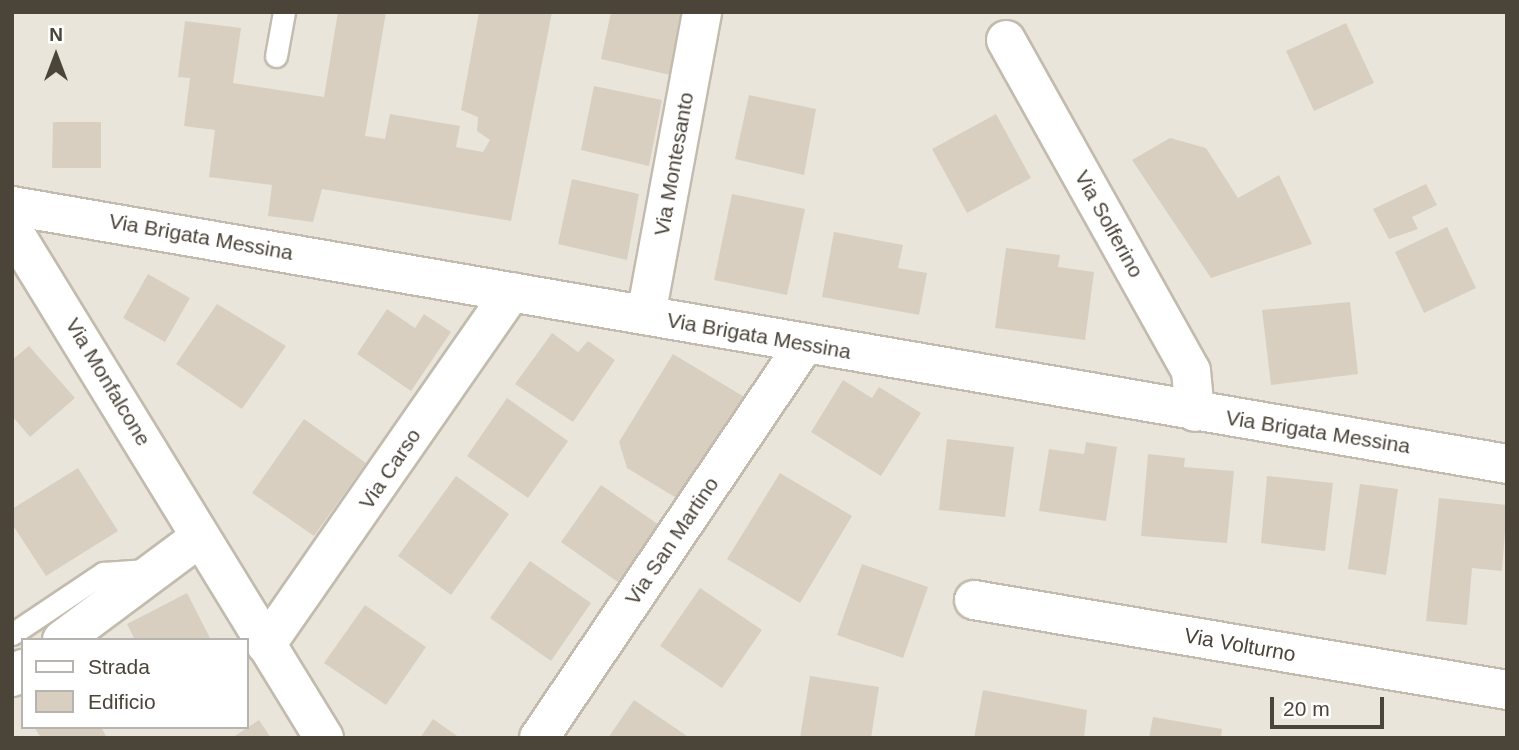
<!DOCTYPE html>
<html>
<head>
<meta charset="utf-8">
<style>
	body { margin:0 }
	#map { position:relative; width:1519px; height:750px; overflow:hidden; background:#f6f3ec; font-family:Helvetica,sans-serif }
	div>[style] { position:absolute }
	.residential>* { inset:0; background:#eae5da }
	.building>* { inset:0; background:#d8cfc1 }
	.roads { filter:drop-shadow(2px 0 #c2bbae) drop-shadow(-2px 0 #c2bbae) drop-shadow(0 2px #c2bbae) drop-shadow(0 -2px #c2bbae) }
	.service>* { height:21px; margin:-10.5px; padding:0 10.5px; transform-origin:10.5px; border-radius:10.5px; background:#fff }
	.minor>* { height:38px; margin:-19px; padding:0 19px; transform-origin:19px; border-radius:19px; background:#fff }
	span { translate:-50% -50%; white-space:nowrap; text-align:center; line-height:1.15; -webkit-text-stroke:5px #fff; paint-order:stroke }
	.street-label { font-size:21px; color:#4b4439 }
	.frame { position:absolute; inset:0; border:14px solid #4b4439; pointer-events:none }
	.legend { position:absolute; left:21px; top:638px; width:228px; height:91px; box-sizing:border-box; background:#fff; border:2px solid #b7b4b0; margin:0; padding:9px 12px; list-style:none; font-size:21px; color:#4b4439 }
	.legend li { display:flex; align-items:center; gap:14px; height:35px }
	.legend b { width:35px; border:2px solid #b7b4b0 }
	.north { position:absolute; left:21px; top:21px; width:70px; height:70px; -webkit-text-stroke:5px #fff; paint-order:stroke; rotate:0deg; font-size:19px; font-weight:700; line-height:28px; text-align:center; color:#4b4439 }
	.north::after { content:''; display:block; margin:auto; width:24px; height:32px; background:#4b4439; clip-path:polygon(50% 0,100% 100%,50% 72%,0 100%) }
	.scale { position:absolute; left:1270px; top:697px; width:114px; height:32px; box-sizing:border-box; border:4px solid #4b4439; border-top:0; padding-left:9px; font-size:21px; line-height:24px; white-space:nowrap; color:#4b4439; -webkit-text-stroke:5px #fff; paint-order:stroke }
</style>
</head>
<body>
<div id="map">
	<div class="residential">
		<div style="clip-path:polygon(evenodd,12px 12px,1507px 12px,1507px 738px,12px 738px,12px 12px,23px 640px,247px 640px,247px 727px,23px 727px,23px 640px)"></div>
	</div>
	<div class="building">
		<div style="clip-path:polygon(338px 12px,386px 12px,365px 136px,385px 139px,390px 114px,460px 126px,456px 147px,483px 152px,490px 140px,477px 131px,478px 117px,461px 110px,479px 12px,552px 12px,511px 221px,322px 189px,313px 222px,268px 216px,272px 185px,209px 177px,215px 130px,184px 126px,190px 78px,178px 77px,185px 21px,241px 28px,233px 83px,324px 97px)"></div>
		<div style="clip-path:polygon(611px 12px,682px 12px,670px 75px,601px 59px)"></div>
		<div style="clip-path:polygon(1346px 23px,1374px 83px,1314px 111px,1286px 51px)"></div>
		<div style="clip-path:polygon(594px 86px,662px 100px,649px 166px,581px 150px)"></div>
		<div style="clip-path:polygon(749px 95px,816px 109px,804px 175px,735px 159px)"></div>
		<div style="clip-path:polygon(996px 114px,1031px 178px,967px 213px,932px 149px)"></div>
		<div style="clip-path:polygon(53px 122px,101px 122px,101px 168px,52px 168px)"></div>
		<div style="clip-path:polygon(1170px 138px,1206px 148px,1238px 198px,1279px 175px,1312px 244px,1211px 278px,1132px 160px)"></div>
		<div style="clip-path:polygon(572px 179px,639px 194px,627px 260px,558px 244px)"></div>
		<div style="clip-path:polygon(1426px 184px,1437px 205px,1412px 217px,1418px 229px,1389px 239px,1373px 209px)"></div>
		<div style="clip-path:polygon(732px 194px,805px 209px,787px 295px,714px 280px)"></div>
		<div style="clip-path:polygon(1447px 227px,1476px 288px,1424px 313px,1395px 252px)"></div>
		<div style="clip-path:polygon(834px 232px,903px 245px,898px 268px,927px 273px,919px 315px,822px 297px)"></div>
		<div style="clip-path:polygon(1006px 248px,1060px 255px,1058px 267px,1094px 272px,1085px 340px,995px 328px)"></div>
		<div style="clip-path:polygon(148px 274px,190px 298px,165px 342px,123px 318px)"></div>
		<div style="clip-path:polygon(1350px 302px,1358px 374px,1271px 385px,1262px 310px)"></div>
		<div style="clip-path:polygon(217px 304px,286px 346px,242px 409px,176px 364px)"></div>
		<div style="clip-path:polygon(387px 309px,415px 328px,424px 314px,451px 332px,411px 391px,357px 354px)"></div>
		<div style="clip-path:polygon(552px 333px,578px 352px,588px 341px,615px 360px,573px 422px,515px 384px)"></div>
		<div style="clip-path:polygon(29px 346px,75px 398px,30px 437px,12px 416px,12px 360px)"></div>
		<div style="clip-path:polygon(673px 354px,746px 398px,683px 502px,627px 468px,619px 442px)"></div>
		<div style="clip-path:polygon(843px 380px,872px 398px,879px 387px,921px 413px,881px 476px,811px 432px)"></div>
		<div style="clip-path:polygon(507px 398px,568px 441px,528px 498px,467px 456px)"></div>
		<div style="clip-path:polygon(304px 419px,366px 463px,314px 536px,252px 493px)"></div>
		<div style="clip-path:polygon(947px 439px,1014px 447px,1005px 517px,939px 510px)"></div>
		<div style="clip-path:polygon(1086px 442px,1117px 447px,1106px 521px,1039px 511px,1049px 449px,1084px 454px)"></div>
		<div style="clip-path:polygon(1148px 454px,1185px 458px,1184px 467px,1234px 471px,1227px 543px,1141px 536px)"></div>
		<div style="clip-path:polygon(78px 468px,118px 531px,46px 576px,12px 524px,12px 509px)"></div>
		<div style="clip-path:polygon(780px 473px,852px 516px,800px 603px,727px 559px)"></div>
		<div style="clip-path:polygon(456px 476px,509px 514px,451px 595px,398px 556px)"></div>
		<div style="clip-path:polygon(1267px 476px,1333px 483px,1325px 551px,1261px 543px)"></div>
		<div style="clip-path:polygon(1360px 484px,1398px 489px,1386px 575px,1348px 569px)"></div>
		<div style="clip-path:polygon(601px 485px,662px 527px,622px 585px,561px 542px)"></div>
		<div style="clip-path:polygon(1439px 498px,1507px 505px,1502px 571px,1472px 568px,1467px 625px,1426px 621px)"></div>
		<div style="clip-path:polygon(530px 561px,591px 603px,551px 661px,490px 618px)"></div>
		<div style="clip-path:polygon(862px 564px,928px 587px,903px 658px,837px 635px)"></div>
		<div style="clip-path:polygon(700px 588px,762px 630px,722px 688px,660px 646px)"></div>
		<div style="clip-path:polygon(187px 593px,211px 640px,135px 640px,127px 624px)"></div>
		<div style="clip-path:polygon(365px 605px,426px 647px,386px 705px,324px 663px)"></div>
		<div style="clip-path:polygon(810px 676px,879px 687px,871px 738px,800px 738px)"></div>
		<div style="clip-path:polygon(983px 690px,1087px 710px,1084px 738px,974px 738px)"></div>
		<div style="clip-path:polygon(634px 700px,690px 738px,608px 738px)"></div>
		<div style="clip-path:polygon(1153px 717px,1222px 729px,1221px 738px,1149px 738px)"></div>
		<div style="clip-path:polygon(433px 719px,460px 738px,420px 738px)"></div>
		<div style="clip-path:polygon(259px 720px,271px 738px,232px 738px)"></div>
		<div style="clip-path:polygon(34px 727px,101px 727px,107px 738px,41px 738px)"></div>
	</div>
	<div class="roads">
		<div class="service">
			<div style="left:276px;top:56px;width:45px;rotate:-79.7deg"></div>
			<div style="left:12px;top:634px;width:110px;rotate:-33.8deg"></div>
			<div style="left:103px;top:573px;width:44px;rotate:-3.9deg"></div>
		</div>
		<div class="minor">
			<div style="left:1006px;top:40px;width:379px;rotate:60.8deg"></div>
			<div style="left:1191px;top:371px;width:41px;rotate:84.4deg"></div>
			<div style="left:12px;top:206px;width:1517px;rotate:9.79deg"></div>
			<div style="left:12px;top:229px;width:597px;rotate:58.49deg"></div>
			<div style="left:646px;top:315px;width:308px;rotate:-79.5deg"></div>
			<div style="left:974px;top:600px;width:541px;rotate:9.58deg"></div>
			<div style="left:62px;top:640px;width:172px;rotate:-36.7deg"></div>
			<div style="left:266px;top:645px;width:430px;rotate:-55.2deg"></div>
			<div style="left:12px;top:677px;width:14px;rotate:-36deg"></div>
			<div style="left:539px;top:738px;width:475px;rotate:-56deg"></div>
		</div>
	</div>
	<div class="street-label">
		<span style="left:674px;top:164px;rotate:-80deg">Via Montesanto</span>
		<span style="left:1109px;top:224px;rotate:61deg">Via Solferino</span>
		<span style="left:201px;top:237px;rotate:10deg">Via Brigata Messina</span>
		<span style="left:759px;top:336px;rotate:10deg">Via Brigata Messina</span>
		<span style="left:108px;top:382px;rotate:59deg">Via Monfalcone</span>
		<span style="left:1318px;top:432px;rotate:9deg">Via Brigata Messina</span>
		<span style="left:390px;top:469px;rotate:-56deg">Via Carso</span>
		<span style="left:672px;top:541px;rotate:-56deg">Via San Martino</span>
		<span style="left:1240px;top:645px;rotate:10deg">Via Volturno</span>
	</div>
	<div class="frame"></div>
	<ul class="legend">
	<li><b style="height:9px;background:#fff"></b>Strada</li>
	<li><b style="height:19px;background:#d8cfc1"></b>Edificio</li>
	</ul>
	<div class="north">N</div>
	<div class="scale">20 m</div>
</div>
</body>
</html>
